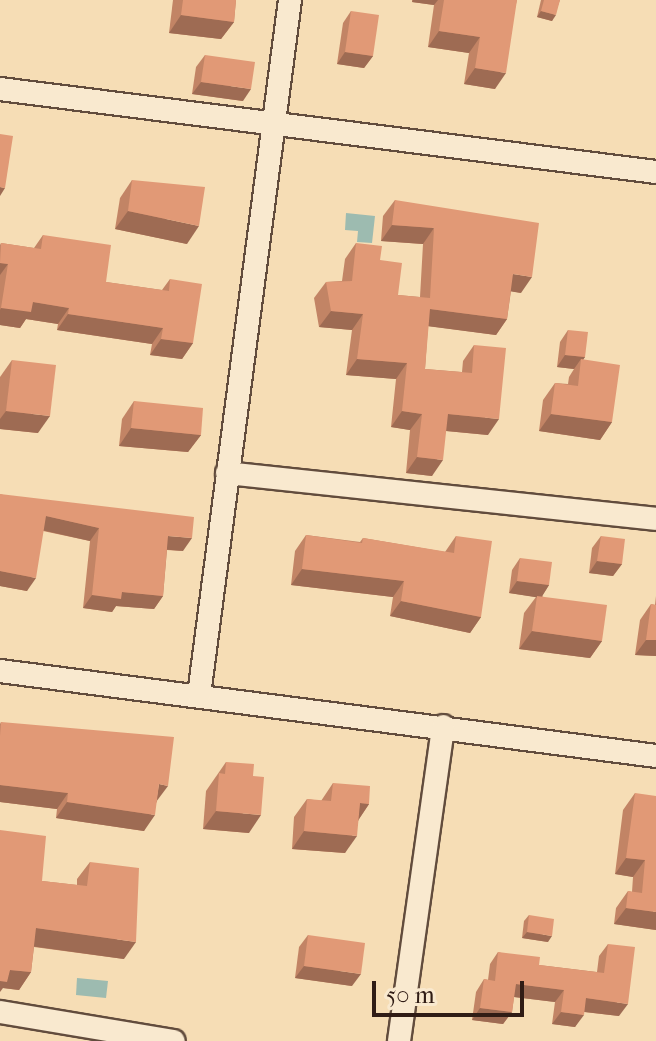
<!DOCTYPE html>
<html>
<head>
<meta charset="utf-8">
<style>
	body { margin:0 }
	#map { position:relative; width:656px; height:1041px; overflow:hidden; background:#f6ddb5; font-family:"IM FELL French Canon",serif }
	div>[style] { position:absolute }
	.water>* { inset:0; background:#9dbbb0 }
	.roads { filter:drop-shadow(2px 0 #624c3d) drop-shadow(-2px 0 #624c3d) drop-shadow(0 2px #624c3d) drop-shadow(0 -2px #624c3d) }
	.street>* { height:22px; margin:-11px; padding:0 11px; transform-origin:11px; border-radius:11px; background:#f9e9cf }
	.wall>* { inset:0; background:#c28465 }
	.shaded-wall>* { inset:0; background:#9e6b53 }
	.building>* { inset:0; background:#e19976 }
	span { translate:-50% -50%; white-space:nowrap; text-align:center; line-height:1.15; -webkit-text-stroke:6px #f9e9cf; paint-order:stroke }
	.scale { position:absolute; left:372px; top:981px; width:152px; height:36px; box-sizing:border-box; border:4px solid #301c15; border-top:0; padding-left:10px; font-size:24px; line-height:28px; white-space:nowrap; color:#301c15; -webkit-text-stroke:6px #f9e9cf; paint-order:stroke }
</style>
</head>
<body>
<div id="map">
	<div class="water">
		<div style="clip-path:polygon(346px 213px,375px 216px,372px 243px,357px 242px,358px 231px,345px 230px)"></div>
		<div style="clip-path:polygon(77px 978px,108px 981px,106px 998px,76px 995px)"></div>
	</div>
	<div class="roads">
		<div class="street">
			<div style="left:0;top:89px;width:661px;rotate:7.21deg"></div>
			<div style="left:227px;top:473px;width:431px;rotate:6.1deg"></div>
			<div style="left:0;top:671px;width:661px;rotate:7.38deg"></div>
			<div style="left:199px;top:695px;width:701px;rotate:-82.54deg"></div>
			<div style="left:0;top:1012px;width:176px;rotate:9.5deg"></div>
			<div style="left:399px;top:1041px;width:318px;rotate:-82deg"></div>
		</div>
	</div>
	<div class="wall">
		<div style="clip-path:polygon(173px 0,236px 0,234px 22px,221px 39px,169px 33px)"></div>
		<div style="clip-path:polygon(412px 0,517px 0,495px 89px,464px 84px,469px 53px,428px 47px,434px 5px,412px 2px)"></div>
		<div style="clip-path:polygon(541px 0,560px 0,552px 21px,537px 17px)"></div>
		<div style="clip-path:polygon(351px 11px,373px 56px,364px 68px,337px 64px,343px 23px)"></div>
		<div style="clip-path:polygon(205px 55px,243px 101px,192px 94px,196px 67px)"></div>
		<div style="clip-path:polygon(132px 180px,187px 244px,115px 229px,120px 198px)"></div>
		<div style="clip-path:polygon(395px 200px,521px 293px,511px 291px,507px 319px,496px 335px,428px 326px,425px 369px,462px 372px,463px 361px,474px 345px,488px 435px,446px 431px,432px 476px,406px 473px,410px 430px,391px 427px,396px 379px,346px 375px,352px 330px,319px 327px,314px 298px,326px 282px,342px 281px,345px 259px,356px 243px,380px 260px,398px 295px,420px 297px,423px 244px,381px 241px,383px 216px)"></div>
		<div style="clip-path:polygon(43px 235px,106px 282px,162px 290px,170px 279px,193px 343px,182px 359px,150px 355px,152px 344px,57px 330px,58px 324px,26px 319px,20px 328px,0 325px,0 245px,1px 243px,34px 248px)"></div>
		<div style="clip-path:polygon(568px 330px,585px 357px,583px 359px,612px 422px,600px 440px,539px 431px,543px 400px,555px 383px,568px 384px,569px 377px,574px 369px,557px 367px,560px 342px)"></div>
		<div style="clip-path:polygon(12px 360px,38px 433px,0 429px,0 377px)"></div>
		<div style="clip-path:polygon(134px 401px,201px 435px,188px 452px,119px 446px,122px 419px)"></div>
		<div style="clip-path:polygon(0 494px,183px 551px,167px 550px,163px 596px,154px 609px,116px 606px,112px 612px,83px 608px,90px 541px,43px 531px,27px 591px,0 586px)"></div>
		<div style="clip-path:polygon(306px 535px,360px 542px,363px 538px,445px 552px,456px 536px,481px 617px,470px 633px,390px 616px,393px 597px,291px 585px,295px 551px)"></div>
		<div style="clip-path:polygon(601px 536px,622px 564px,613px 576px,589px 573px,592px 548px)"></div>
		<div style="clip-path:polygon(520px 558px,549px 585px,542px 596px,602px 641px,590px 658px,519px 649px,524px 613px,536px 597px,509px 593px,512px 570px)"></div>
		<div style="clip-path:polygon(656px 596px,656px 656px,635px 655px,640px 620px,651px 604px,655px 605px)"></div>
		<div style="clip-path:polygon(1px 722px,157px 801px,144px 831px,56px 818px,57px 809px,0 802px,0 724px)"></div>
		<div style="clip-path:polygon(226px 762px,249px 833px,203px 829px,206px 791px)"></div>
		<div style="clip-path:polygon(333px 783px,369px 804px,359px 819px,345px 853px,292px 849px,294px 817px,307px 799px,321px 801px)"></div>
		<div style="clip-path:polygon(635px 793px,656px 930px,614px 924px,616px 908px,628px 891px,632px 892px,633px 877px,615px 874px,623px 810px)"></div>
		<div style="clip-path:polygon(90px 862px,124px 959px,34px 947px,31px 972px,19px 990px,3px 988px,42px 881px,77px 885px,77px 879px)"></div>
		<div style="clip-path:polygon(529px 915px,548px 942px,522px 938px,524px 921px)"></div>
		<div style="clip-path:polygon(308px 935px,352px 986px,295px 978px,299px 947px)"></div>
		<div style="clip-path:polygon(608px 944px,619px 1016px,584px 1012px,575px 1027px,552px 1024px,555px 1002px,514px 997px,512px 1012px,503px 1024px,472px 1020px,476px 992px,484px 979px,488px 980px,490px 964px,498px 952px,539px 965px,597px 972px,599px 956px)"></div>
	</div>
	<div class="shaded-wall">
		<div style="clip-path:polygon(413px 0,438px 0,434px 5px,412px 2px)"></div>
		<div style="clip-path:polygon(541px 11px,556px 15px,552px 21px,537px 17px)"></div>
		<div style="clip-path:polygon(181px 15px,234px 22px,221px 39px,169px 33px)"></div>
		<div style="clip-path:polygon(439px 31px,480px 37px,469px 53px,428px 47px)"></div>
		<div style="clip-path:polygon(345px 52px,373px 56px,364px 68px,337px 64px)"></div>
		<div style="clip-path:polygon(475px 68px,506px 73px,495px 89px,464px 84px)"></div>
		<div style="clip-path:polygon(201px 82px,251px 89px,243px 101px,192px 94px)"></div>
		<div style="clip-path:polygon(0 187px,5px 188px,0 196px)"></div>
		<div style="clip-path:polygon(128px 211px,199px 226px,187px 244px,115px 229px)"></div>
		<div style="clip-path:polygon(392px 225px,434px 228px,423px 244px,381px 241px)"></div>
		<div style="clip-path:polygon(0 263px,8px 264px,0 275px)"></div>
		<div style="clip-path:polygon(513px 274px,532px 277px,521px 293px,502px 290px)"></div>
		<div style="clip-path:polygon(33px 302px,69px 308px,58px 324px,26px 319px,20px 328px,0 325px,0 310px,1px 308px)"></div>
		<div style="clip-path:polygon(430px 309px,507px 319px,496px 335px,419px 325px)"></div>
		<div style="clip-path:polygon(331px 311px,363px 314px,352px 330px,319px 327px)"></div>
		<div style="clip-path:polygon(68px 314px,163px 328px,152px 344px,57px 330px)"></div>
		<div style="clip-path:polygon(161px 339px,193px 343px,182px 359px,150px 355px)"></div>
		<div style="clip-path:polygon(565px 355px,585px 357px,581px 363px,581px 359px,574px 369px,557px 367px)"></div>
		<div style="clip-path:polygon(357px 359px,407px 363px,396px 379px,346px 375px)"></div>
		<div style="clip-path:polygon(6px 411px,50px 416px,38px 433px,0 429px,0 419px)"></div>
		<div style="clip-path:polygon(402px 411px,422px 414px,410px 430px,391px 427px)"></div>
		<div style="clip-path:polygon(448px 414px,499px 419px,488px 435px,436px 430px)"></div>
		<div style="clip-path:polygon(551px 414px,612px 422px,600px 440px,539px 431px)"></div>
		<div style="clip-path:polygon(131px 428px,201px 435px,188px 452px,119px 446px)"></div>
		<div style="clip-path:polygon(417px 457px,443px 460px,432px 476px,406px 473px)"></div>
		<div style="clip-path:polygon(46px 516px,99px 528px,90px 541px,37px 529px)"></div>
		<div style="clip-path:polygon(168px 536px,192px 538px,183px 551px,159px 549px)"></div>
		<div style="clip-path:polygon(597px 561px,622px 564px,613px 576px,589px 573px)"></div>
		<div style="clip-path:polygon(302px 569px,404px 581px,393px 597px,291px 585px)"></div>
		<div style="clip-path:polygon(0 571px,36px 578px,27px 591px,0 586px)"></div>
		<div style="clip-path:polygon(517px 581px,549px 585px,541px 598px,509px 593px)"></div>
		<div style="clip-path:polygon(122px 592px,163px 596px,154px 609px,116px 606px,112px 612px,83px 608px,92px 595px)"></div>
		<div style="clip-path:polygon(401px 601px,481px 617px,470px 633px,390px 616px)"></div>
		<div style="clip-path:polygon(532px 631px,602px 641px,590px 658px,519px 649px)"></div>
		<div style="clip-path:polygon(646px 640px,656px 640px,656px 656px,635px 655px)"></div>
		<div style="clip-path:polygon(159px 784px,168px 786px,156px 802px)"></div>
		<div style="clip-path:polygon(0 785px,68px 793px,57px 809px,0 802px)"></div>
		<div style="clip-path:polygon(67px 802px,155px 815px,144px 831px,56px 818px)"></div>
		<div style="clip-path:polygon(360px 803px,369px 804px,357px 822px)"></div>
		<div style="clip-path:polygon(216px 811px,261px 815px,249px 833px,203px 829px)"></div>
		<div style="clip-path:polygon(304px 831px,357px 836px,345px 853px,292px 849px)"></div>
		<div style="clip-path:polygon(626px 858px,645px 860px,633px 877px,615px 874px)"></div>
		<div style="clip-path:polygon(626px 908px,656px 912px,656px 930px,614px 924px)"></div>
		<div style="clip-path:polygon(36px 928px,136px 942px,124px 959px,23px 945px)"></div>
		<div style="clip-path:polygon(527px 932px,552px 936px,548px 942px,522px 938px)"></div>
		<div style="clip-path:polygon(304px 966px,361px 974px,352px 986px,295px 978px)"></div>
		<div style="clip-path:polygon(10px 970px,31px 972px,19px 990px,3px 988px,0 992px,0 981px)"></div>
		<div style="clip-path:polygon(516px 984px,564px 990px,555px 1002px,507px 996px)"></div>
		<div style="clip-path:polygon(586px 998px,628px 1004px,619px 1016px,577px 1011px)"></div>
		<div style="clip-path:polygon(480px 1008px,512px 1012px,503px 1024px,472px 1020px)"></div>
		<div style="clip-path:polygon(561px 1012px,584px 1015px,575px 1027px,552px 1024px)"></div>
	</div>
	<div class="building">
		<div style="clip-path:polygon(183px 0,236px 0,234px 22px,181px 15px)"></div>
		<div style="clip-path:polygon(444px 0,517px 0,506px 73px,475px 68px,480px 37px,439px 31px)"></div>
		<div style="clip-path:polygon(544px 0,560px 0,556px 15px,541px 11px)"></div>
		<div style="clip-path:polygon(351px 11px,379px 15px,373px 56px,345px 52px)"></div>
		<div style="clip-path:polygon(205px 55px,255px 62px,251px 89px,201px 82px)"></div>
		<div style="clip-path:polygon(0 134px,13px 136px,5px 188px,0 187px)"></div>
		<div style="clip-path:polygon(132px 180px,205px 187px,199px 226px,128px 211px)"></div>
		<div style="clip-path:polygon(395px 200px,539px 223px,532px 277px,513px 274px,507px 319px,430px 309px,425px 369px,472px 373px,474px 345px,506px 348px,499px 419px,448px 414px,443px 460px,417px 457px,422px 414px,402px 411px,407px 363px,357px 359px,363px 314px,331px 311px,326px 282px,352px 281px,356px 243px,382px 246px,380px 260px,402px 263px,398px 295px,430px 298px,434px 228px,392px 225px)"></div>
		<div style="clip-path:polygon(43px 235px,111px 245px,106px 282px,169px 291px,170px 279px,202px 284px,193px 343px,161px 339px,163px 328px,68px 314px,69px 308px,33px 302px,31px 312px,1px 308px,8px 264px,0 263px,1px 243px,41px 249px)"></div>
		<div style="clip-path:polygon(568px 330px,588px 332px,585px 357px,565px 355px)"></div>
		<div style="clip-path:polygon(581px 359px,620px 365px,612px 422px,551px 414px,555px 383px,578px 386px)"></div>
		<div style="clip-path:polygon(12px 360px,56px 365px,50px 416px,6px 411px)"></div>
		<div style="clip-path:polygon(134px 401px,203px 408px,201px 435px,131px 428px)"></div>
		<div style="clip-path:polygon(0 494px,194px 517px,192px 538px,168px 536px,163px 596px,122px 592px,121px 599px,92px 595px,99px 528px,46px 516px,36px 578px,0 571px)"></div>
		<div style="clip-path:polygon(306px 535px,362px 543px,363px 538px,454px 553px,456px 536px,492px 541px,481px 617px,401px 601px,404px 581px,302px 569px)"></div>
		<div style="clip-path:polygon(601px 536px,625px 539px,622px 564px,597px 561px)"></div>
		<div style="clip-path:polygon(520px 558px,552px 562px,549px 585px,517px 581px)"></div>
		<div style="clip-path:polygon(537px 596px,607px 605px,602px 641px,532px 631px)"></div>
		<div style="clip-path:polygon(651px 604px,656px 605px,656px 640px,646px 640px)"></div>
		<div style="clip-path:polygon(1px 722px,174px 737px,168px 786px,159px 784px,155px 815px,67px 802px,68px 793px,0 785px,0 736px)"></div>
		<div style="clip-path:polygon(226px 762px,254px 764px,253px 776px,264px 777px,261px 815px,216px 811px,219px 773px,225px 774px)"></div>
		<div style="clip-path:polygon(333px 783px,370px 786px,369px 804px,360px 803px,357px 836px,304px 831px,307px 799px,331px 801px)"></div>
		<div style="clip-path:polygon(635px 793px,656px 796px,656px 912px,626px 908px,628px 891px,642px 893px,645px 860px,626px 858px)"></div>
		<div style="clip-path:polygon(0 830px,46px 836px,42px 881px,87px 886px,90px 862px,139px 868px,136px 942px,36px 928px,31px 972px,10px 970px,7px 982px,0 981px)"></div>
		<div style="clip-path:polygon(529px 915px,554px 919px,552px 936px,527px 932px)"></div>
		<div style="clip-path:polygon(308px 935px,365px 943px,361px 974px,304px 966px)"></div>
		<div style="clip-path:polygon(608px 944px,635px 947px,628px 1004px,586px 998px,584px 1015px,561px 1012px,564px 990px,516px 984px,512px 1012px,480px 1008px,484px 979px,495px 981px,498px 952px,540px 957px,539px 965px,604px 973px)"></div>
	</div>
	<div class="scale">50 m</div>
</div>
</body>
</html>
